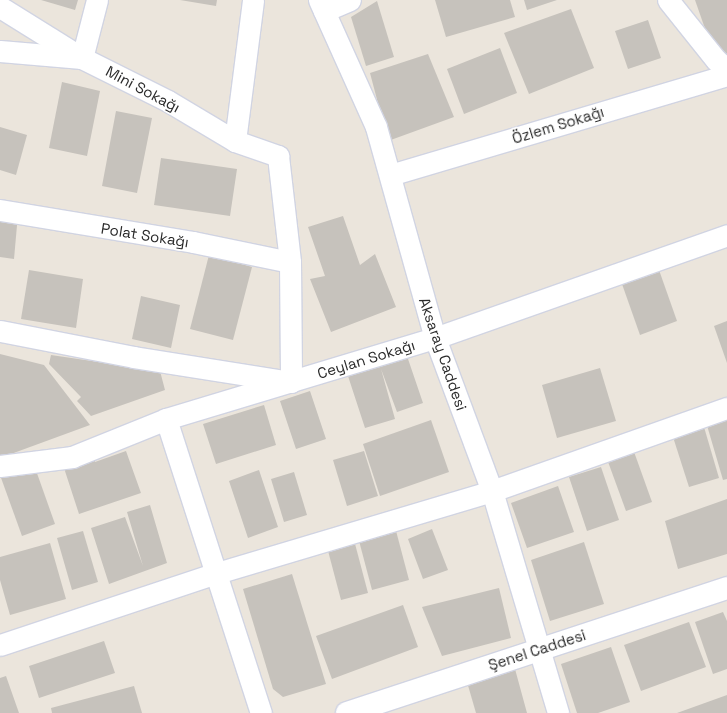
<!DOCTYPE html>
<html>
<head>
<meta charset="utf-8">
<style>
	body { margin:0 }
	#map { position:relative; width:727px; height:713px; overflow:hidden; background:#ebe5dc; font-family:"Space Grotesk",sans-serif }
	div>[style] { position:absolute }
	.building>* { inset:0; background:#c6c2bc }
	.roads { filter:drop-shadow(1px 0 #d1d4e2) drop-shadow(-1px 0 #d1d4e2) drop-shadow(0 1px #d1d4e2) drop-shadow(0 -1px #d1d4e2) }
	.minor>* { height:21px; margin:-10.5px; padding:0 10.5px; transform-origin:10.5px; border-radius:10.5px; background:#fff }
	.tertiary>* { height:22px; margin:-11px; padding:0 11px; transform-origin:11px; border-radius:11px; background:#fff }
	span { translate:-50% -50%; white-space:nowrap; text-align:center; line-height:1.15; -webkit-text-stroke:3.5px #fff; paint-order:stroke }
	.street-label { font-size:15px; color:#2a2a2a }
</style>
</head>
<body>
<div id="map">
	<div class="building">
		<div style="clip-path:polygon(41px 0,78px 0,75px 10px)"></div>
		<div style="clip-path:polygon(180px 0,217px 0,216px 6px)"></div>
		<div style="clip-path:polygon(435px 0,510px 0,515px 17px,446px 37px)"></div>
		<div style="clip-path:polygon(524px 0,557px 0,527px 10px)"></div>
		<div style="clip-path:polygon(695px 0,727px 0,727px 56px,716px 60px)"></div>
		<div style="clip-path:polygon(377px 1px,394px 57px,366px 66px,351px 17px)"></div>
		<div style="clip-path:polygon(571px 9px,594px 68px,529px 94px,504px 33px)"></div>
		<div style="clip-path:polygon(648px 20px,661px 58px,628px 69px,615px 31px)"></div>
		<div style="clip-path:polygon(500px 48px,517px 93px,464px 114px,447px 69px)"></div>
		<div style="clip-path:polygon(428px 54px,454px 117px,388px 141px,370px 73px)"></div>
		<div style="clip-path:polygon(62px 82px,100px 91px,87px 156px,49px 148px)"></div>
		<div style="clip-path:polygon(116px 111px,152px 118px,137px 193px,102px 186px)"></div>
		<div style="clip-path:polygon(0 127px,27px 135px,16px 175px,0 170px)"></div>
		<div style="clip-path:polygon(161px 158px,237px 169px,230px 216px,154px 205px)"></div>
		<div style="clip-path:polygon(0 212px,18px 214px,14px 259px,0 257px)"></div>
		<div style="clip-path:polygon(343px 216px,360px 265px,375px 254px,396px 307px,331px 332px,310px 279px,325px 276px,308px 227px)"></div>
		<div style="clip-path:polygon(209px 255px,252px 267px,233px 340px,190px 329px)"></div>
		<div style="clip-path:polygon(29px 270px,83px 279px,76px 328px,21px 319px)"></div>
		<div style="clip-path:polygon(659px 270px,677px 321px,640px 335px,622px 284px)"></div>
		<div style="clip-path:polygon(141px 296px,180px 305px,171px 348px,132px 339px)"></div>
		<div style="clip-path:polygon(727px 321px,727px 363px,714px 326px)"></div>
		<div style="clip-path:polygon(0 354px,44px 365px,90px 425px,0 458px)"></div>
		<div style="clip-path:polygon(51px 355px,160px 371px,165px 390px,91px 416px,77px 401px,81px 397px,49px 364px)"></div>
		<div style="clip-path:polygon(407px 356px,423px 403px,397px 412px,381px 369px,395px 419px,365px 428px,347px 373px)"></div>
		<div style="clip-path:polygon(600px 368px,616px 421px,557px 438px,542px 385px)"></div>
		<div style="clip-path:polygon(310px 391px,326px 439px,296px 449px,280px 401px)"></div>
		<div style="clip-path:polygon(264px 405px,276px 445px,216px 464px,203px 424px)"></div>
		<div style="clip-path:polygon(727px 416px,727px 479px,723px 480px,706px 422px)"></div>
		<div style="clip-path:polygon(431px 420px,449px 472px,380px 496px,363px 444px)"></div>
		<div style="clip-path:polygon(704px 427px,719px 478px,689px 487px,673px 437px)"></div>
		<div style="clip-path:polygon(633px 449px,652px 502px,626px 511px,607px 459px)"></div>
		<div style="clip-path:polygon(126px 451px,141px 493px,79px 514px,63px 465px,94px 456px,95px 462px)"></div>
		<div style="clip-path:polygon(364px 451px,378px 496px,347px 506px,333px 460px)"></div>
		<div style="clip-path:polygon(33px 462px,55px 524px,22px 536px,0 475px)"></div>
		<div style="clip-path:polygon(601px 467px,619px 520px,587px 531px,569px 477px)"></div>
		<div style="clip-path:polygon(259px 470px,278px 527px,248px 538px,229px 481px)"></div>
		<div style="clip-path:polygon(294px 472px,307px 515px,284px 522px,271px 479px)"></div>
		<div style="clip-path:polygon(558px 486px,574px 532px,527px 548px,511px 503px)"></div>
		<div style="clip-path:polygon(727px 499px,727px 554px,678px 569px,665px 521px)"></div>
		<div style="clip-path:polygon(150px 505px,167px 563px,109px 584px,91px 528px,125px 517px,143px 566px,127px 512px)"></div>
		<div style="clip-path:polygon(395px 527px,409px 580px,372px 590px,358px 537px)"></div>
		<div style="clip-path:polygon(432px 529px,448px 570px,423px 579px,408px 539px)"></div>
		<div style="clip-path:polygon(83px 531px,98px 582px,72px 590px,57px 538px)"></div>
		<div style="clip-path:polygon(354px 540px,368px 593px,341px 600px,327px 547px)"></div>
		<div style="clip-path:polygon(584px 542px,604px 604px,550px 621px,531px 560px)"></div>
		<div style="clip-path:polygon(50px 543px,66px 599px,10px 615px,0 580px,0 557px)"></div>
		<div style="clip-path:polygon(292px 574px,326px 684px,283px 697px,273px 689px,243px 589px)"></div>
		<div style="clip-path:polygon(499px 588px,511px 638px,442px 656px,422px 607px)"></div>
		<div style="clip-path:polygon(403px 605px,418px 647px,332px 679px,316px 636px)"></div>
		<div style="clip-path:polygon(723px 612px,727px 621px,727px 669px,713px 674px,695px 622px)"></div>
		<div style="clip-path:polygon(689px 622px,706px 667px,641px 691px,624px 645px)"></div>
		<div style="clip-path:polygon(104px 641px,115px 673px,39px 698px,29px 666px)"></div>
		<div style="clip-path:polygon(611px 647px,630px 702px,598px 713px,577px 713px,561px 664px)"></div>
		<div style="clip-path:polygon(515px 669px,527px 713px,476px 713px,467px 682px)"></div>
		<div style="clip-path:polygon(6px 676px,19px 713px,0 713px,0 678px)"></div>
		<div style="clip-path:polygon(134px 686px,142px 713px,52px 713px,51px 708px)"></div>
		<div style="clip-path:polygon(727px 695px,727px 713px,677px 713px)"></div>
	</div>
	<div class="roads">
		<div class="minor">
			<div style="left:319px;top:0;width:139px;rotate:65.8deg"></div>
			<div style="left:376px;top:127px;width:219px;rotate:74.4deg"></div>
			<div style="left:435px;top:338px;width:163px;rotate:69.6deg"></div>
			<div style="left:492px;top:491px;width:232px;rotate:73.4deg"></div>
			<div style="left:668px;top:0;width:77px;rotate:51.3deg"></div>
			<div style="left:716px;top:60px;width:14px;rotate:39deg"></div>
			<div style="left:0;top:7px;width:97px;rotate:31.9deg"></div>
			<div style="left:82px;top:58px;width:60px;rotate:-75.5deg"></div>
			<div style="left:324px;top:11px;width:28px;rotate:-23deg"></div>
			<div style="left:0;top:51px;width:82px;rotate:4.9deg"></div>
			<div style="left:82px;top:58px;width:96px;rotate:26.6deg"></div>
			<div style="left:168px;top:101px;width:78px;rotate:30.8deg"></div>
			<div style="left:235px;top:141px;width:46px;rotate:19.2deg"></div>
			<div style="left:278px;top:156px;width:107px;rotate:83.5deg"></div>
			<div style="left:290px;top:262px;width:120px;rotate:89.5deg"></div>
			<div style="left:291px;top:382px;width:159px;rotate:-171deg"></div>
			<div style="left:134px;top:357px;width:136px;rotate:-169deg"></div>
			<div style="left:235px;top:141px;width:142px;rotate:-82.7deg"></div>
			<div style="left:390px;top:175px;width:352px;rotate:-16.5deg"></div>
			<div style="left:0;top:210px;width:196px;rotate:9.4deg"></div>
			<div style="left:193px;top:242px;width:99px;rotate:11.7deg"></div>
			<div style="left:166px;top:419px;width:309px;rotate:72.1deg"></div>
			<div style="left:0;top:466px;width:73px;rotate:-7.1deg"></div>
			<div style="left:72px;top:457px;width:101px;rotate:-22deg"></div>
			<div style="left:166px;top:419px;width:281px;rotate:-16.8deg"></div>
			<div style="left:435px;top:338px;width:310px;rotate:-19.4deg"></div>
			<div style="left:0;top:645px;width:229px;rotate:-18.4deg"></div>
			<div style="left:217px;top:573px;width:287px;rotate:-16.6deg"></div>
			<div style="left:492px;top:491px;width:249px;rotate:-19.5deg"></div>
		</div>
		<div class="tertiary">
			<div style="left:347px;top:713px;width:400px;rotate:-18.2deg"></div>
		</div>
	</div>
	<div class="street-label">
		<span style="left:143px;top:89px;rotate:28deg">Mini Sokağı</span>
		<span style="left:558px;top:125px;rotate:-17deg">Özlem Sokağı</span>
		<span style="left:145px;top:235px;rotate:9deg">Polat Sokağı</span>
		<span style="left:443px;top:354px;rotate:71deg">Aksaray Caddesi</span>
		<span style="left:366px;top:359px;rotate:-17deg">Ceylan Sokağı</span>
		<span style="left:537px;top:650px;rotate:-18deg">Şenel Caddesi</span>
	</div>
</div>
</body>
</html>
